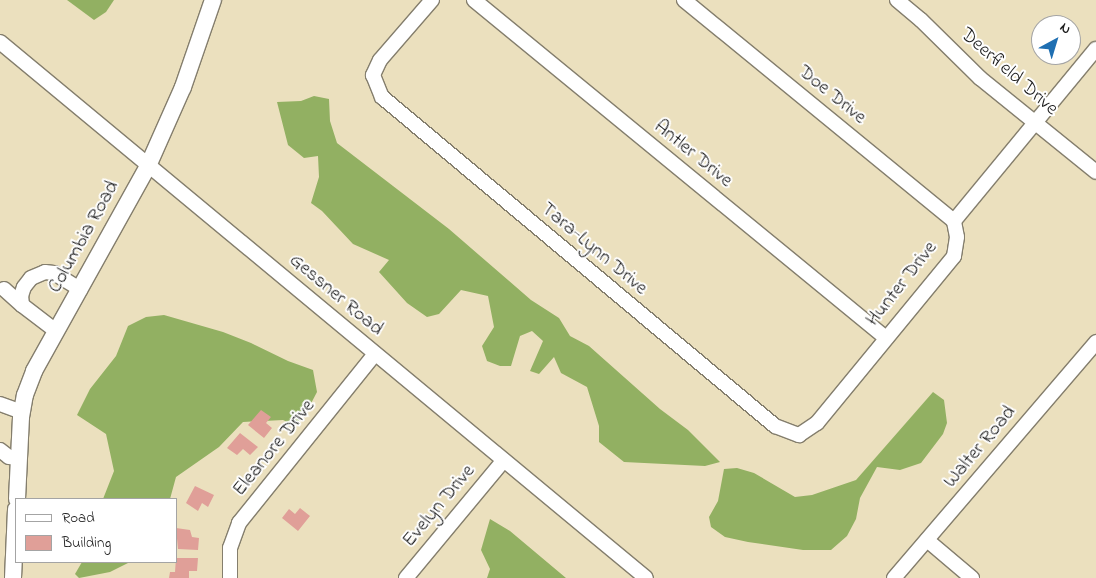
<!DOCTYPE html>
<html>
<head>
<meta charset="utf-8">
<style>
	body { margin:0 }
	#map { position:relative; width:1096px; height:578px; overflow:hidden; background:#ebe0be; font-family:"Indie Flower",sans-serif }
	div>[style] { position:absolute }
	.forest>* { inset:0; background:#92b062 }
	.building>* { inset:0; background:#e09f98 }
	.roads { filter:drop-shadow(1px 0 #847e6d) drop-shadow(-1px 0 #847e6d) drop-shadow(0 1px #847e6d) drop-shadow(0 -1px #847e6d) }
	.minor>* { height:14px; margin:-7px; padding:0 7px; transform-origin:7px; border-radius:7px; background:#fff }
	.major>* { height:16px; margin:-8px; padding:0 8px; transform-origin:8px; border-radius:8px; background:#fff }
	span { translate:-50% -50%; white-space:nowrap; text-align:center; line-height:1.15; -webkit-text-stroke:4px #fff; paint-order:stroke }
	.street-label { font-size:20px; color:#1c1c1c }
	.legend { position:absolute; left:15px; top:498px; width:162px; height:65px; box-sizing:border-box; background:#fff; border:1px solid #a4a4a4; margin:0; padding:6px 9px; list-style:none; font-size:15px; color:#1c1c1c }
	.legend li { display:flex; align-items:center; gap:10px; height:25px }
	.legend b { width:25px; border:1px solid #a4a4a4 }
	.north { position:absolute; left:1031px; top:15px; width:50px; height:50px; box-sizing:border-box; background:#fff; border:1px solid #a4a4a4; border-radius:50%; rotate:39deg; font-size:14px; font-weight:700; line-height:20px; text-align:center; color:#1c1c1c }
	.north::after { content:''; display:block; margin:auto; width:18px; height:22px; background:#1f6fb2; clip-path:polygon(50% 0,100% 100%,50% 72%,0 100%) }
</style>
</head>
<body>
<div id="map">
	<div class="forest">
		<div style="clip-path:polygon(67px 0,114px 0,106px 12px,94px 20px)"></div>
		<div style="clip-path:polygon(314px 96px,329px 99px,330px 121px,337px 143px,449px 229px,531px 300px,559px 318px,570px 336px,589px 346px,660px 409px,688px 430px,720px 462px,705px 466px,624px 462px,599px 442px,599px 426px,587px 387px,561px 373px,554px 357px,539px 374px,530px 371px,543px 341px,532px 331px,520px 336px,511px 366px,500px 366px,487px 361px,482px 346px,494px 327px,488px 296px,461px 290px,439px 314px,427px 317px,407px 303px,379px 272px,389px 260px,353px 244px,322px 211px,311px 203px,319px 177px,318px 156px,304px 158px,288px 145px,277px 102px,301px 101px)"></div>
		<div style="clip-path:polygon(164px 315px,223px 332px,251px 343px,288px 361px,313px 370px,317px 392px,306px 413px,294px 425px,283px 420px,243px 422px,219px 447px,176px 477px,170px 499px,103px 499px,114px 471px,106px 434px,77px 415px,90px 389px,116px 356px,128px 326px,146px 317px)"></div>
		<div style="clip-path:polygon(933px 392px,944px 400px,947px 423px,943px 434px,921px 463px,900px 470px,877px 467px,860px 498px,856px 519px,847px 536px,831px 550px,803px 550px,748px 542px,725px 537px,711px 527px,709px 517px,718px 501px,724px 469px,737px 468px,754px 473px,795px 497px,812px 495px,856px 480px)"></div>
		<div style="clip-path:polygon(490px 519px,510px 531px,566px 578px,487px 578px,490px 569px,481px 550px)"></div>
		<div style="clip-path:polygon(82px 562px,130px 562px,110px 572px,79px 578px,75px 574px)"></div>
	</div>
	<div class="building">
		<div style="clip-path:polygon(261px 410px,271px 417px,266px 423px,272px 428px,264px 438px,248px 425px)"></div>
		<div style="clip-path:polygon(240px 433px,258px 447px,250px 455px,243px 449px,237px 455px,227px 448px)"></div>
		<div style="clip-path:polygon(195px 486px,214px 495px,208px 507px,202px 503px,198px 511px,186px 503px)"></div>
		<div style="clip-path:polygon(300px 508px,310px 516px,298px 531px,282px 518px,289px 509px,295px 514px)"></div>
		<div style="clip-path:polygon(176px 528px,190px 530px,192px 537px,199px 538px,198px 550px,178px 549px)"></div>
		<div style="clip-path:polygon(176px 558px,198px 558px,197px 571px,189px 571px,189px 578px,169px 578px,170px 572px,175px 572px)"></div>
	</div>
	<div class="roads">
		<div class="minor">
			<div style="left:432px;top:0;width:79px;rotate:130.9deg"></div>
			<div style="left:380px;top:60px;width:17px;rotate:115deg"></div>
			<div style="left:373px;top:75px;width:24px;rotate:68deg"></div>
			<div style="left:382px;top:97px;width:513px;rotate:39.93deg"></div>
			<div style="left:775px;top:426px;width:26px;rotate:21deg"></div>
			<div style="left:799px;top:435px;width:22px;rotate:-34deg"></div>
			<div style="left:817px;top:423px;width:216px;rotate:-50.6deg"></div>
			<div style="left:954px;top:256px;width:19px;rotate:-81deg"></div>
			<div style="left:957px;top:237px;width:16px;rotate:-101deg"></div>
			<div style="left:954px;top:221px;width:223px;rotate:-50.5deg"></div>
			<div style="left:474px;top:0;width:533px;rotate:39.37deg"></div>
			<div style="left:684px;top:0;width:349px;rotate:39.3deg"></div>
			<div style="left:897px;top:0;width:31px;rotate:40deg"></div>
			<div style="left:921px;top:20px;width:83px;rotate:44.5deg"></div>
			<div style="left:980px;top:78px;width:149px;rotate:39deg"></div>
			<div style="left:0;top:42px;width:839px;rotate:39.68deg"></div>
			<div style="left:4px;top:289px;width:24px;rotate:42deg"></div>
			<div style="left:56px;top:331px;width:43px;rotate:-142.6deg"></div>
			<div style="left:22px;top:305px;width:9px;rotate:-96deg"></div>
			<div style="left:21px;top:296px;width:9px;rotate:-72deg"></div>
			<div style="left:24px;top:287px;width:11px;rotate:-52deg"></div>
			<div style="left:31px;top:278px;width:15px;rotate:-23deg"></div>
			<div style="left:45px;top:272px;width:9px;rotate:6deg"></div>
			<div style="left:54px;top:273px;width:31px;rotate:32deg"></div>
			<div style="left:0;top:404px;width:23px;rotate:20deg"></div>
			<div style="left:0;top:450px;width:11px;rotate:38deg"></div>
			<div style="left:9px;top:457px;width:10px;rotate:6deg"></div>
			<div style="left:927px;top:540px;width:59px;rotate:40.2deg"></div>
			<div style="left:230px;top:578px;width:30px;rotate:-90deg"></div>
			<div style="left:230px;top:548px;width:27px;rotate:-70deg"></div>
			<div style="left:239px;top:523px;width:217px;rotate:-51.2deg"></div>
			<div style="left:406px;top:578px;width:153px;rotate:-50.3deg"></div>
			<div style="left:894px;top:578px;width:311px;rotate:-49.4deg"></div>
		</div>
		<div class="major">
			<div style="left:17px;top:499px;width:82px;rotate:-87.2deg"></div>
			<div style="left:21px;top:417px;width:22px;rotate:-80deg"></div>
			<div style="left:25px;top:395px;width:26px;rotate:-69deg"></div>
			<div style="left:34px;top:371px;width:235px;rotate:-60.9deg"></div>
			<div style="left:148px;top:166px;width:86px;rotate:-66.1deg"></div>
			<div style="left:183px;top:87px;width:92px;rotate:-71deg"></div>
			<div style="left:13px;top:578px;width:69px;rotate:-87.5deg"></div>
		</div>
	</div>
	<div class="street-label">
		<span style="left:1009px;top:72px;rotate:41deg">Deerfield Drive</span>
		<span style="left:832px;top:95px;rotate:39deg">Doe Drive</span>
		<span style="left:693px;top:154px;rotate:39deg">Antler Drive</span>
		<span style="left:84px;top:237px;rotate:-61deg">Columbia Road</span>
		<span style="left:594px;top:249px;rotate:40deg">Tara-Lynn Drive</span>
		<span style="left:902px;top:284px;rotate:-52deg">Hunter Drive</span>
		<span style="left:336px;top:295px;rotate:40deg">Gessner Road</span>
		<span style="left:980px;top:447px;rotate:-50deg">Walter Road</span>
		<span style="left:274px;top:448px;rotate:-51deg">Eleanore Drive</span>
		<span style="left:439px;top:506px;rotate:-50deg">Evelyn Drive</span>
	</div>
	<ul class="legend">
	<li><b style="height:6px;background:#fff"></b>Road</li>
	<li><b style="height:14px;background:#e09f98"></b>Building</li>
	</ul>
	<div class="north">N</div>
</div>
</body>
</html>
